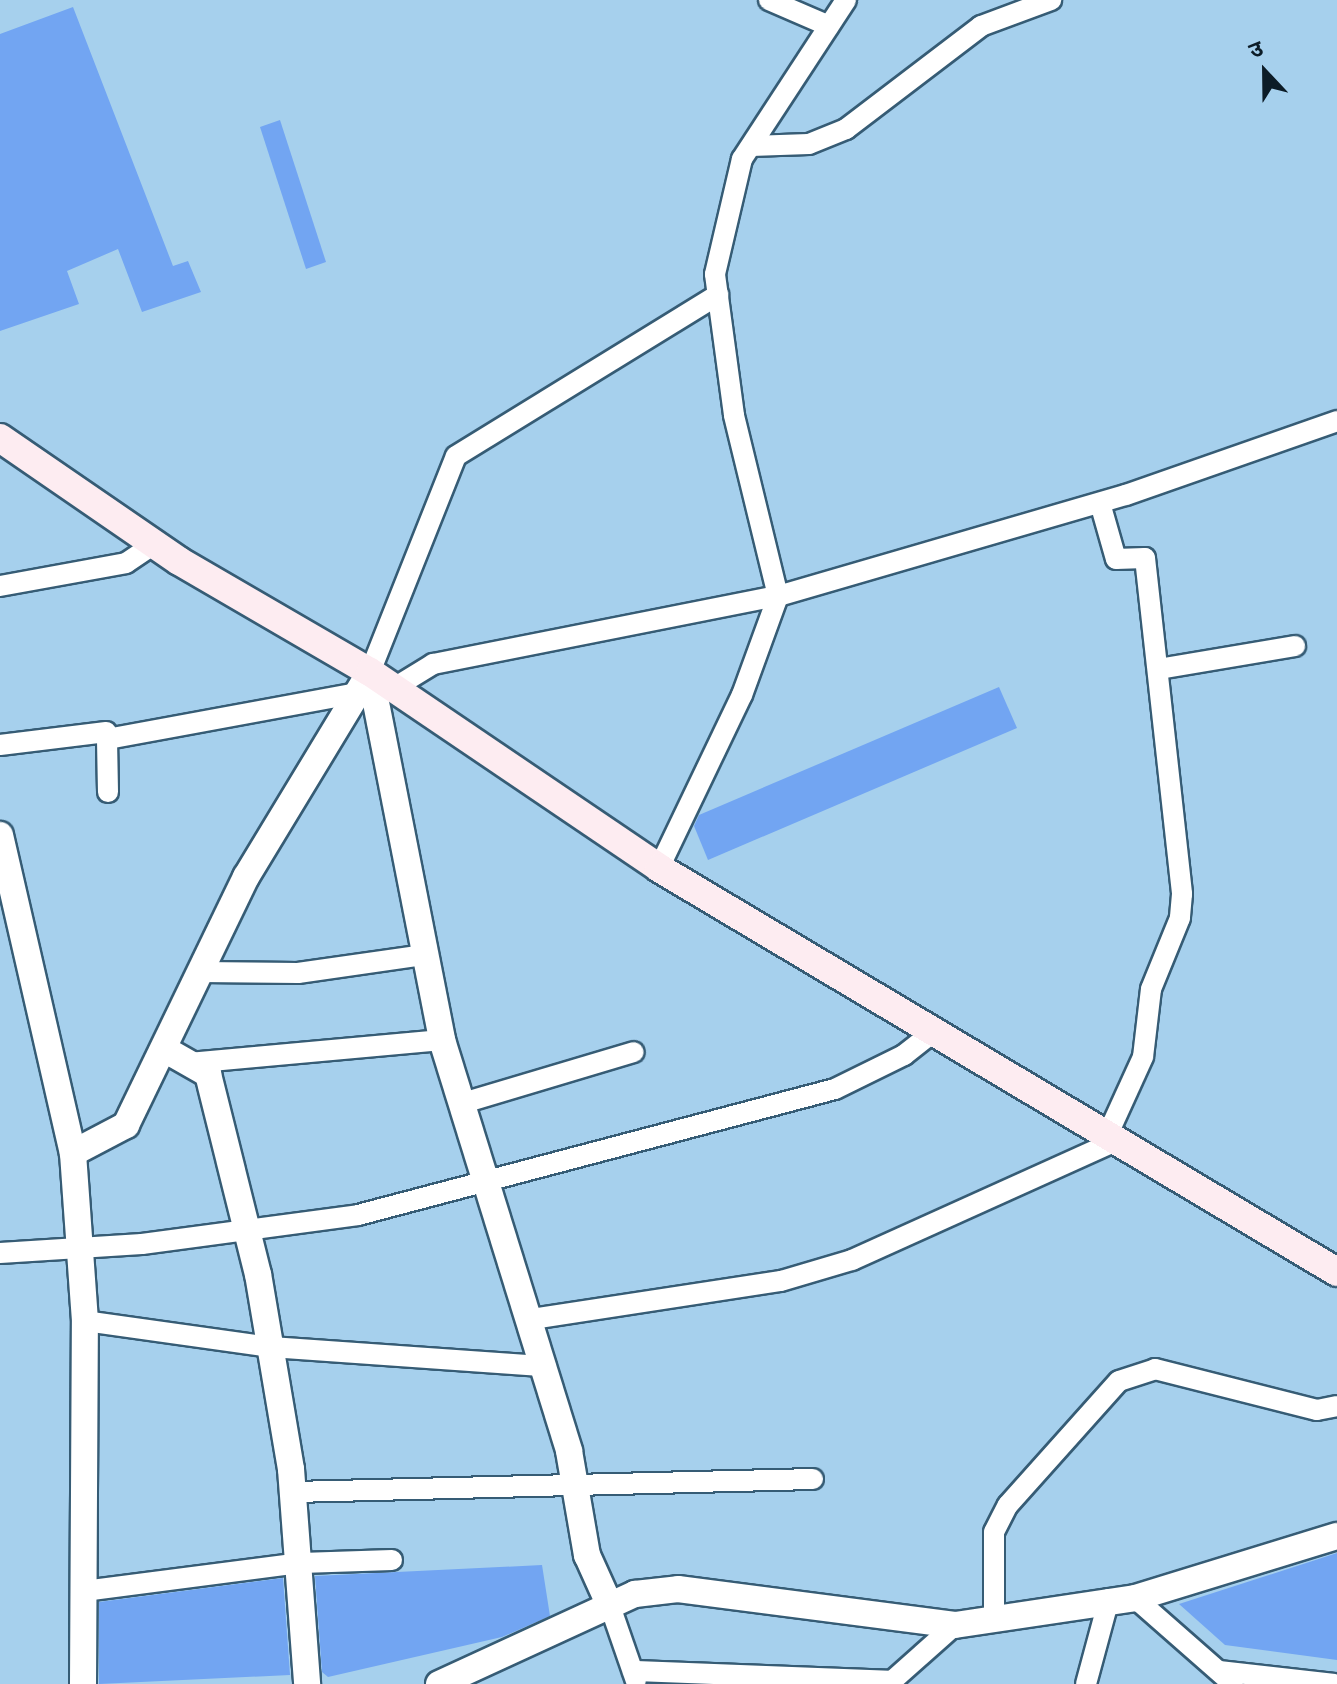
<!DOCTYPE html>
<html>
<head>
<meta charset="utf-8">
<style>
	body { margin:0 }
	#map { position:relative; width:1337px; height:1684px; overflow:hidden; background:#a6d0ed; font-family:Bitter,"Noto Sans Devanagari",serif }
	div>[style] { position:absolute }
	.building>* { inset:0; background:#72a5f2 }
	.roads { filter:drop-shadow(2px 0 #365c75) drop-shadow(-2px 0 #365c75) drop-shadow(0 2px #365c75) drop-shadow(0 -2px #365c75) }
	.minor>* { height:20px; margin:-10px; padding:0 10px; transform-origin:10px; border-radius:10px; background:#fff }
	.tertiary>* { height:26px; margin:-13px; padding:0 13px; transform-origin:13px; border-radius:13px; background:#fff }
	.secondary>* { height:28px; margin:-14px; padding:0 14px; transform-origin:14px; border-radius:14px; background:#fdecf1 }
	span { translate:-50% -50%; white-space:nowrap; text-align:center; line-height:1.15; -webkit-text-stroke:8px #a6d0ed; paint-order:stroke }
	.north { position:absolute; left:1225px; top:32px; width:80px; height:80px; -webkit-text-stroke:6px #a6d0ed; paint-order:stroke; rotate:338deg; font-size:22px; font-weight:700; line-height:32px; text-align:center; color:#0c1c27 }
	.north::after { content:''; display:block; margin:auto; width:28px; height:36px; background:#0c1c27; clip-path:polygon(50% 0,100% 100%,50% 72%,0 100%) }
</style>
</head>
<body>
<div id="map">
	<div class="building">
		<div style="clip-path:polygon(73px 7px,173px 266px,188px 261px,201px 292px,142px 312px,118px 249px,67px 271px,79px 304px,0 331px,0 34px)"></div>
		<div style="clip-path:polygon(280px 120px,326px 262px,306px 269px,260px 127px)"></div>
		<div style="clip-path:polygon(999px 687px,1017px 728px,708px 860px,694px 826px,699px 815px)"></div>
		<div style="clip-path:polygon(1337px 1553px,1337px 1660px,1225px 1645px,1179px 1604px)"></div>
		<div style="clip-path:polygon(542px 1565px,550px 1616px,502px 1637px,328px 1677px,322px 1672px,315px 1576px)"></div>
		<div style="clip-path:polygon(283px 1578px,290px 1675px,99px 1684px,99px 1602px)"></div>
	</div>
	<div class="roads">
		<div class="minor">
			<div style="left:769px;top:0;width:65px;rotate:23.4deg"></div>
			<div style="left:751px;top:146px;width:58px;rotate:-2deg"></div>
			<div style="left:809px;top:144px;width:40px;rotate:-22deg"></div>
			<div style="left:846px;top:129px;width:170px;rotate:-37.3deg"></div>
			<div style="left:981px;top:26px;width:75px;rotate:-20.4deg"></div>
			<div style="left:1100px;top:503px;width:58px;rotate:74.1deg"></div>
			<div style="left:1116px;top:559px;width:29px;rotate:-2deg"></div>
			<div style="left:1145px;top:558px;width:338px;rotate:83.7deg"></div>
			<div style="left:1182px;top:894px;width:24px;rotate:95deg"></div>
			<div style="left:1180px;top:918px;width:77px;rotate:112.2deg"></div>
			<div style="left:1151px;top:989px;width:68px;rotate:96.7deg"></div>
			<div style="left:1143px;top:1057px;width:87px;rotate:114.5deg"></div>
			<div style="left:0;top:586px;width:128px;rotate:-10.3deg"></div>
			<div style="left:126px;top:563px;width:34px;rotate:-34deg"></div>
			<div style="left:1159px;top:669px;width:138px;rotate:-9.6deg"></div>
			<div style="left:370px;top:672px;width:232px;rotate:-68.3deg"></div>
			<div style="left:456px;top:456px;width:308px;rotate:-31.6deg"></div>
			<div style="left:394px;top:688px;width:46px;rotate:-31.6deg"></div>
			<div style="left:433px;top:664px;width:352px;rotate:-11.2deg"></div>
			<div style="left:778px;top:596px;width:362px;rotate:-16.2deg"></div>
			<div style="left:1126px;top:495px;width:224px;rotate:-19.3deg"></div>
			<div style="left:0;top:745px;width:107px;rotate:-7deg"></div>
			<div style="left:108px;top:792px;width:53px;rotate:-91.1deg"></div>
			<div style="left:107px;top:739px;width:255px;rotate:-10.4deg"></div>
			<div style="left:659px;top:868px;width:192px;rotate:-64.4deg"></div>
			<div style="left:742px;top:695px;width:105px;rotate:-70deg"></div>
			<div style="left:778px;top:596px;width:186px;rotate:-103.7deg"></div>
			<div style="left:734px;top:415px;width:142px;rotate:-97.7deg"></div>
			<div style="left:715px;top:274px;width:118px;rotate:-76.8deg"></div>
			<div style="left:742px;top:159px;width:190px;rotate:-56.8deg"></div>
			<div style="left:201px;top:972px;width:97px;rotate:0.6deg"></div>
			<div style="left:298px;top:973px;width:128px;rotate:-8.1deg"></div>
			<div style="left:189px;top:1063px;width:254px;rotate:-5.2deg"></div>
			<div style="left:463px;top:1103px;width:178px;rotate:-16.6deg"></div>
			<div style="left:0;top:1253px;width:142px;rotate:-3.6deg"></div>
			<div style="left:142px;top:1244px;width:218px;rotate:-7.6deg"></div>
			<div style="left:358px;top:1215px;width:493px;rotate:-14.8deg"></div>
			<div style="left:835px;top:1089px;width:77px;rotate:-26.2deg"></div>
			<div style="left:904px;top:1055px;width:37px;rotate:-38deg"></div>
			<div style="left:532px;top:1319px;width:252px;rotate:-8.7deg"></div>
			<div style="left:781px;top:1281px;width:74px;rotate:-16.5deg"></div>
			<div style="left:852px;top:1260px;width:290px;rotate:-24.3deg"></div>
			<div style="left:85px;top:1321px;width:187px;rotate:8deg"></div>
			<div style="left:270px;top:1347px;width:276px;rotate:4deg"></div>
			<div style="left:293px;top:1492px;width:520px;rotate:-1.43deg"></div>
			<div style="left:84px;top:1591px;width:219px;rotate:-7.4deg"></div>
			<div style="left:301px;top:1563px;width:91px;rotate:-1.9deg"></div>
			<div style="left:1135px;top:1598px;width:130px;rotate:41.3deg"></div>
			<div style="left:610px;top:1606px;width:79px;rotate:70.9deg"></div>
			<div style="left:994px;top:1618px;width:86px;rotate:-90deg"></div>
			<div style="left:994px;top:1532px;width:30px;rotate:-63deg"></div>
			<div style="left:1008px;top:1505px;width:166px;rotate:-48.2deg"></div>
			<div style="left:1119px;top:1381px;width:38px;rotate:-18deg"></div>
			<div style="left:1155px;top:1369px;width:167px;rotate:14.2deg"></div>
			<div style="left:1317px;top:1410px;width:20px;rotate:-11deg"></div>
			<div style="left:633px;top:1671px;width:259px;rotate:2.2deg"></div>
			<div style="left:892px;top:1681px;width:84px;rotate:-41.6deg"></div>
			<div style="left:1219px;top:1671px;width:116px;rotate:6.4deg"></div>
			<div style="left:1086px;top:1684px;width:88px;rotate:-74.9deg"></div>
		</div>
		<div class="tertiary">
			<div style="left:370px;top:672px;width:375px;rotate:78.9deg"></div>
			<div style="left:442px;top:1040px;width:430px;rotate:72.8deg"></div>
			<div style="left:569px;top:1451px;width:106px;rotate:80.2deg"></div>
			<div style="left:587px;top:1555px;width:56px;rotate:65.7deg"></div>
			<div style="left:0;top:835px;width:326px;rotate:77.1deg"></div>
			<div style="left:164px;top:1049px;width:51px;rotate:29.6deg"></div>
			<div style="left:208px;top:1074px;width:206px;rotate:76deg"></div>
			<div style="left:258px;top:1274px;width:198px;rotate:80.4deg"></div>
			<div style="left:291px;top:1469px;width:216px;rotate:85.7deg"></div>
			<div style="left:83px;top:1684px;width:363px;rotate:-89.7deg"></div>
			<div style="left:85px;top:1321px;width:168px;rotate:-94.1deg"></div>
			<div style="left:73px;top:1153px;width:60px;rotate:-27.8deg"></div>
			<div style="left:126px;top:1125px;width:276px;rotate:-64.2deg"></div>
			<div style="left:246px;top:877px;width:240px;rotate:-58.8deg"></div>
			<div style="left:439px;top:1684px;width:216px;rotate:-24.7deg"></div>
			<div style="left:635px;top:1594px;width:43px;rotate:-6.6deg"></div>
			<div style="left:678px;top:1589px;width:279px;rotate:7.4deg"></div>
			<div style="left:955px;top:1625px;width:182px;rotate:-8.5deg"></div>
			<div style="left:1135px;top:1598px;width:211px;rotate:-17.1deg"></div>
		</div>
		<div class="secondary">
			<div style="left:0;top:438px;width:217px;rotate:34.5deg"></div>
			<div style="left:179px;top:561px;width:221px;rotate:30.2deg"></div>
			<div style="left:370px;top:672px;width:349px;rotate:34.1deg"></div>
			<div style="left:659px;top:868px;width:789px;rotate:30.79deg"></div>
		</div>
	</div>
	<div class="north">उ</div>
</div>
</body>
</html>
